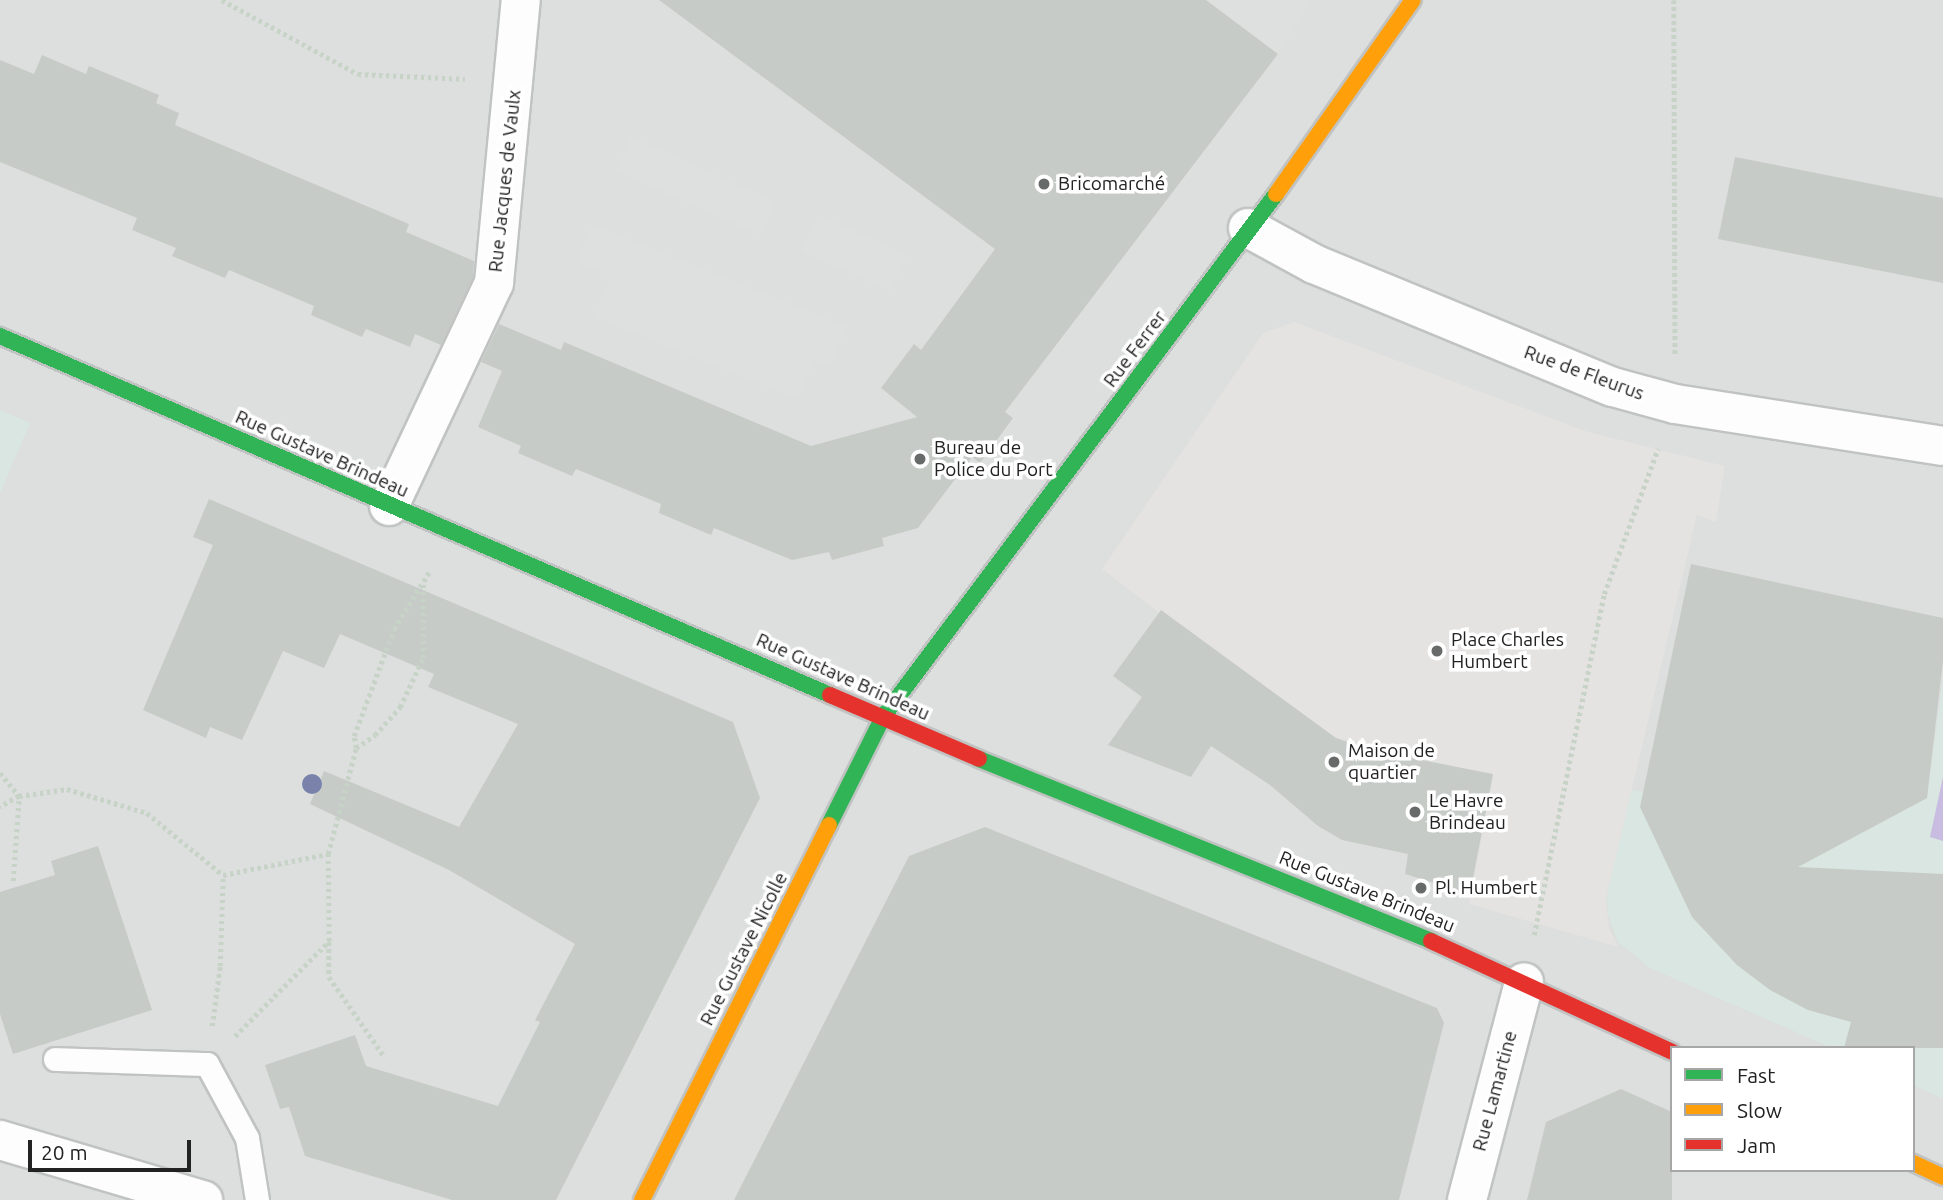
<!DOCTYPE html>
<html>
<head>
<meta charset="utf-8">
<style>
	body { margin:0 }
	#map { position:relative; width:1943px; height:1200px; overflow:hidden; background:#ebf0ed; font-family:Ubuntu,sans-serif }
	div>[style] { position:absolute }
	.residential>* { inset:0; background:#dcdfdd }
	.education>* { inset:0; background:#d9e6e1 }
	.pitch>* { inset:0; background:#c8bce0 }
	.parking>* { inset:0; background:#dee0df }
	.plaza>* { inset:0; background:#e5e2e2 }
	.building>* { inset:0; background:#c7cbc8 }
	.path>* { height:4.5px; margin-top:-2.25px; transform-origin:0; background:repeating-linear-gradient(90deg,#c8d3c8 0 3.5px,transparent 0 7px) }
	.roads { filter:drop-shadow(2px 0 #c1c3c2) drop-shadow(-2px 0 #c1c3c2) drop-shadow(0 2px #c1c3c2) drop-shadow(0 -2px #c1c3c2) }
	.lane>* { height:23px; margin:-11.5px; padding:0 11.5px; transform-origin:11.5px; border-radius:11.5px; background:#fcfdfc }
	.street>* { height:38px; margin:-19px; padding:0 19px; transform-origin:19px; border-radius:19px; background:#fcfdfc }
	.fast>* { height:16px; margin:-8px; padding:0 8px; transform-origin:8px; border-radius:8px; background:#30b455 }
	.slow>* { height:16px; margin:-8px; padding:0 8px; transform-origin:8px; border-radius:8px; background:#ff9f0a }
	.jam>* { height:16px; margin:-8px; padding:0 8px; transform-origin:8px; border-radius:8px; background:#e5322d }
	.trees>* { width:20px; height:20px; margin:-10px; border-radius:50%; background:#7882ab }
	.dots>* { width:19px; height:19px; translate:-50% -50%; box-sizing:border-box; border:4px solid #fff; border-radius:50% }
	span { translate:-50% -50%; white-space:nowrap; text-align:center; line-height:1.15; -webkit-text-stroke:7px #fff; paint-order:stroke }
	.street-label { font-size:19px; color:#222 }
	.poi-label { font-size:19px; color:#222 }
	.left { translate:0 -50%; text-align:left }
	.legend { position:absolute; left:1670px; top:1046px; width:245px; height:126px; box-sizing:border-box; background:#fff; border:2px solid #a7a7a7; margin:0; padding:9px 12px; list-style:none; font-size:21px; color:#222 }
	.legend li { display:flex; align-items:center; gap:14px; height:35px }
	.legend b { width:35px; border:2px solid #a7a7a7 }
	.scale { position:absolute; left:28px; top:1140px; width:163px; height:32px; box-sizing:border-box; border:4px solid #222; border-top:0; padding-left:9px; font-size:21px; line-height:24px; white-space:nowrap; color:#222; -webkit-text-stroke:5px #fff; paint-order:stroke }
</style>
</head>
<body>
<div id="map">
	<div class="residential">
		<div style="clip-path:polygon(evenodd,0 0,1943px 0,1943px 1200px,0 1200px,0 0,1672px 1048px,1913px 1048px,1913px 1170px,1672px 1170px,1672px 1048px)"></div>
	</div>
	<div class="education">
		<div style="clip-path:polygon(0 410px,30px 423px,0 493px)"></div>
		<div style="clip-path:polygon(1943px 677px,1943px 1099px,1913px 1085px,1913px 1048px,1832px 1048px,1650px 968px,1618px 942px,1608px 914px,1607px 895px,1626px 789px,1864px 832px,1927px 798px)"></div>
	</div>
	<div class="pitch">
		<div style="clip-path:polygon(1943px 777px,1943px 841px,1930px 837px)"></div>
	</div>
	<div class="parking">
		<div style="clip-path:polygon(1206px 0,1311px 0,1278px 54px)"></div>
		<div style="clip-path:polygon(631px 137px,775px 202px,760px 235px,616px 171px)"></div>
		<div style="clip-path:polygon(819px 215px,907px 255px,891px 291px,802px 251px)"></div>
		<div style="clip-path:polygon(592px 225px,847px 326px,831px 367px,814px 361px,799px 399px,595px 317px,611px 276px,578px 262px)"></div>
	</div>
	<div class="plaza">
		<div style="clip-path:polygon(1294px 322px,1588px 432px,1725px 466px,1716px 522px,1697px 515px,1606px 898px,1609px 928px,1618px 947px,1469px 904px,1493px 776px,1316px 733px,1102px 569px,1263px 333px)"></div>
	</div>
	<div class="building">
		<div style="clip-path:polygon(659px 0,1206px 0,1278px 54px,1005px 412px,1013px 418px,980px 463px,972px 457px,918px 528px,882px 538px,884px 546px,832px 560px,829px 552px,792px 560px,714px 528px,711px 535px,659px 513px,661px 504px,576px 469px,572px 476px,518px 453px,521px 446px,478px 427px,502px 371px,481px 362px,499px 324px,561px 350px,564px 342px,811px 446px,917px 417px,881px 388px,914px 344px,921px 350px,995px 249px)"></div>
		<div style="clip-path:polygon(42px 55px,86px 74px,89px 66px,159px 95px,156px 103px,179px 113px,175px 125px,409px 224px,406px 232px,474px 261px,473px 277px,441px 345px,415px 334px,410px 347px,366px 329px,362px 337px,311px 315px,314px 306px,229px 270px,225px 278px,172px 256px,176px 248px,132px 230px,137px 218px,0 162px,0 60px,34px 74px)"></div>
		<div style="clip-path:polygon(1735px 157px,1943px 198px,1943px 283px,1718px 239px)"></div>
		<div style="clip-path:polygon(209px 499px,733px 722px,760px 798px,556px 1200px,452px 1200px,305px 1156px,289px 1107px,280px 1109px,265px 1065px,355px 1035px,366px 1066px,498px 1106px,540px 1022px,535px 1020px,575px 944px,449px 870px,310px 804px,324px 771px,459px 827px,518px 724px,428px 687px,434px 674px,340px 634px,324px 668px,283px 651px,242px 740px,210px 727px,206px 738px,143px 710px,213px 545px,193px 537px)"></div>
		<div style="clip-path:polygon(1691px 564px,1943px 618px,1943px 661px,1927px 798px,1798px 867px,1943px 874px,1943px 1048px,1844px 1048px,1851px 1022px,1808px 1010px,1770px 990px,1737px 965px,1692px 917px,1640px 807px)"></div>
		<div style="clip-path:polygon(1161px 610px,1336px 738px,1370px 750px,1493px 774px,1470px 894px,1405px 874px,1408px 854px,1342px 840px,1318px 826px,1270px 785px,1211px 746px,1191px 777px,1108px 745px,1142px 697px,1113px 676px)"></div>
		<div style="clip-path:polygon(985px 827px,1437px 1008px,1444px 1023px,1399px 1200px,734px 1200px,909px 856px)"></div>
		<div style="clip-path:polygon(98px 846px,152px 1010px,13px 1054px,0 1014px,0 892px,55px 875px,51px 861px)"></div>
		<div style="clip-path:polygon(1621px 1089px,1672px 1112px,1672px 1200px,1527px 1200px,1546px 1122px)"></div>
	</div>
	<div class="path">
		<div style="left:222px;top:0;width:155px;rotate:28.6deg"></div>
		<div style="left:358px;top:74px;width:107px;rotate:2.7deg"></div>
		<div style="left:1674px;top:0;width:356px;rotate:89.8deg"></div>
		<div style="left:356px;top:748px;width:23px;rotate:-34deg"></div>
		<div style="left:375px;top:735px;width:38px;rotate:-48deg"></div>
		<div style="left:400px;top:707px;width:54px;rotate:-64.9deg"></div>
		<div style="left:423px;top:658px;width:76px;rotate:-90deg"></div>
		<div style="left:0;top:773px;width:30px;rotate:50deg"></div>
		<div style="left:19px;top:796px;width:22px;rotate:150deg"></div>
		<div style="left:13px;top:881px;width:85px;rotate:-86deg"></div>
		<div style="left:19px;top:796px;width:49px;rotate:-8.3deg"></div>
		<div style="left:67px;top:789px;width:84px;rotate:16.7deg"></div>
		<div style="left:147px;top:813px;width:98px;rotate:39.2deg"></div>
		<div style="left:1534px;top:935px;width:348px;rotate:-78.4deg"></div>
		<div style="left:1604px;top:594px;width:155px;rotate:-69.6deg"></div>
		<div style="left:329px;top:942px;width:35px;rotate:90deg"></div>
		<div style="left:329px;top:977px;width:96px;rotate:55.2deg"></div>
		<div style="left:212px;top:1026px;width:61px;rotate:-82.4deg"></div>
		<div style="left:220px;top:966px;width:91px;rotate:-88.1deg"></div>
		<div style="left:223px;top:875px;width:107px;rotate:-11.3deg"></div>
		<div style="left:235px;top:1036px;width:134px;rotate:-45.3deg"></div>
		<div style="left:329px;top:941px;width:87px;rotate:-90.7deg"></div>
		<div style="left:328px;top:854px;width:110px;rotate:-75.2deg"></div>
		<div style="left:356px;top:748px;width:12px;rotate:-99deg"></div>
		<div style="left:354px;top:736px;width:114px;rotate:-69.5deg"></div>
		<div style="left:394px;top:629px;width:67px;rotate:-58.4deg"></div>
	</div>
	<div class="roads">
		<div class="lane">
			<div style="left:55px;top:1059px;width:152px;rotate:1.9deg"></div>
			<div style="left:207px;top:1064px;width:84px;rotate:61.6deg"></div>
			<div style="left:247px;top:1138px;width:63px;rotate:80.8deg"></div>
		</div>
		<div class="street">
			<div style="left:1248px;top:228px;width:75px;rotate:28.6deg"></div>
			<div style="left:1314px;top:264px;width:323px;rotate:22.4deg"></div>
			<div style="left:1613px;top:387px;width:64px;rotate:15.3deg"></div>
			<div style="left:1675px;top:404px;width:271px;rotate:8.9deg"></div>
			<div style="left:389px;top:506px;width:246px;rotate:-64.8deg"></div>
			<div style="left:494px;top:283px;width:284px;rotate:-84.6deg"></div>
			<div style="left:0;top:1140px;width:212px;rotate:16.5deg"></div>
			<div style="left:1467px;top:1200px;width:225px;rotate:-75.3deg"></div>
		</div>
		<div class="fast">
			<div style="left:0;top:336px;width:904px;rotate:23.39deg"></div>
			<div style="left:979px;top:759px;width:487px;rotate:21.9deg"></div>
			<div style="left:829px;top:825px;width:121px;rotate:-63.4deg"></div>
			<div style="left:883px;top:717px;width:654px;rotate:-53.08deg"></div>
		</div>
		<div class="slow">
			<div style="left:1276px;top:194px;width:237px;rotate:-54.8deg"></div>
			<div style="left:1913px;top:1163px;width:33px;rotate:25deg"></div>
			<div style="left:642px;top:1200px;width:419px;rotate:-63.5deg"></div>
		</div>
		<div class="jam">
			<div style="left:830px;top:695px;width:162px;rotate:23.2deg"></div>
			<div style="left:1431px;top:941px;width:265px;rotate:24.7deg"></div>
		</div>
	</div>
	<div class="trees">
		<div style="left:312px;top:784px"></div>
	</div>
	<div class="dots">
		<div style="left:1044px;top:184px;background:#686a69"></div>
		<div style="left:920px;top:459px;background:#686a69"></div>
		<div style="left:1437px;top:651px;background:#686a69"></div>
		<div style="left:1334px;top:762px;background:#686a69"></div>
		<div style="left:1415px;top:812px;background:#686a69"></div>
		<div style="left:1421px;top:888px;background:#686a69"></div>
	</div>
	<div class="street-label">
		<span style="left:505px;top:181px;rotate:-84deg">Rue Jacques de Vaulx</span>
		<span style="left:1135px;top:349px;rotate:-53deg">Rue Ferrer</span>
		<span style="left:1584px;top:373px;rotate:20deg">Rue de Fleurus</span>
		<span style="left:322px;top:454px;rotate:24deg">Rue Gustave Brindeau</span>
		<span style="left:843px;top:677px;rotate:24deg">Rue Gustave Brindeau</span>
		<span style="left:1367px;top:892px;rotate:22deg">Rue Gustave Brindeau</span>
		<span style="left:744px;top:949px;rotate:-63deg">Rue Gustave Nicolle</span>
		<span style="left:1495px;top:1091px;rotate:-75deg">Rue Lamartine</span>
	</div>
	<div class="poi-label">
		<span class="left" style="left:1058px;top:184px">Bricomarché</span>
		<span class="left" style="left:934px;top:459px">Bureau de<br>Police du Port</span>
		<span class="left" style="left:1451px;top:651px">Place Charles<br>Humbert</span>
		<span class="left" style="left:1348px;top:762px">Maison de<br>quartier</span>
		<span class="left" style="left:1429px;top:812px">Le Havre<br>Brindeau</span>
		<span class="left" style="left:1435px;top:888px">Pl. Humbert</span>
	</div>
	<ul class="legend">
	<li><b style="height:9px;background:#30b455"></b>Fast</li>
	<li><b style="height:9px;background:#ff9f0a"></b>Slow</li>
	<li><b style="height:9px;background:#e5322d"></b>Jam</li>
	</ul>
	<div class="scale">20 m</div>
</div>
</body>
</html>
